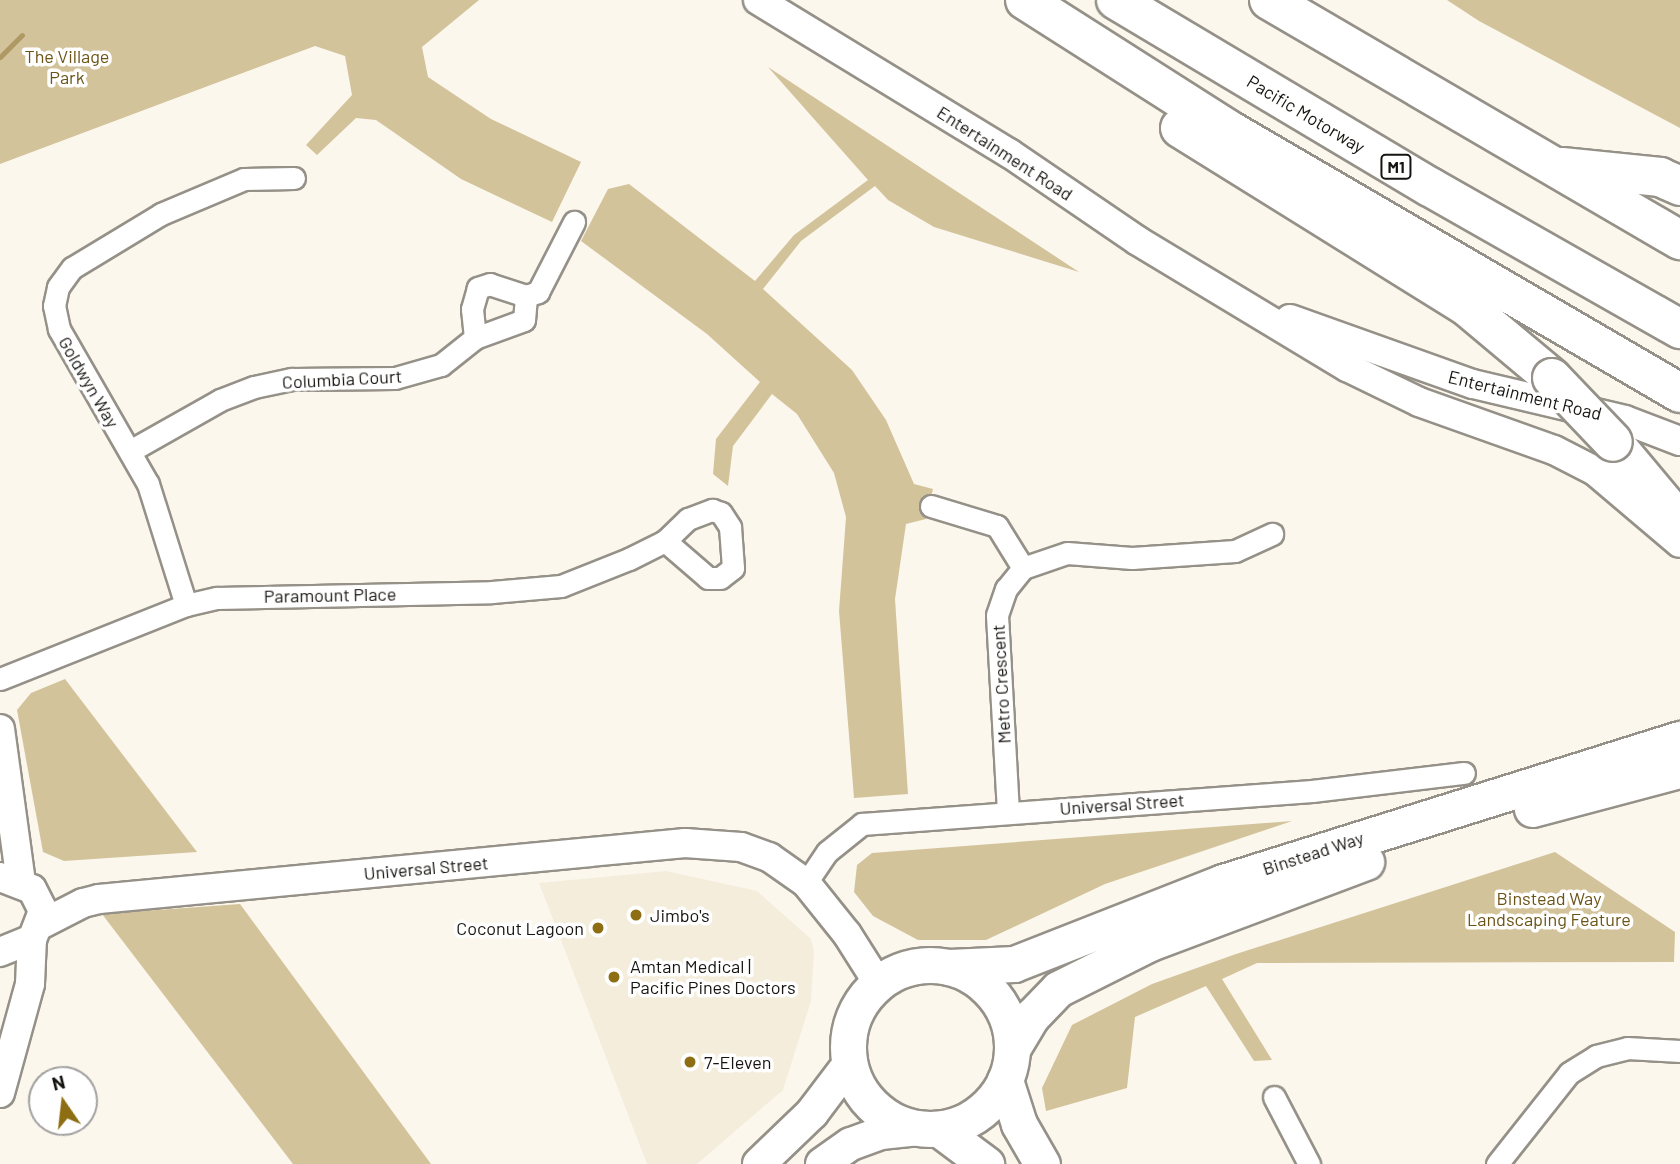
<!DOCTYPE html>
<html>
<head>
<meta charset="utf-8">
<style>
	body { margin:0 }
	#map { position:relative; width:1680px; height:1164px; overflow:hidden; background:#fbf7ed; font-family:Barlow,sans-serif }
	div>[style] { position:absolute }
	.built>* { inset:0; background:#f4eddc }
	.green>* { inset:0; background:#d3c39b }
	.stream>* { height:5px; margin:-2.5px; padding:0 2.5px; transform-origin:2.5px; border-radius:2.5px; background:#ae9864 }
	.roads { filter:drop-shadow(2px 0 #959188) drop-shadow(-2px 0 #959188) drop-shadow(0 2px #959188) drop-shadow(0 -2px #959188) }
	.minor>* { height:21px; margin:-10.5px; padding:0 10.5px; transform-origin:10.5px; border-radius:10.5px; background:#fff }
	.tertiary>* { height:28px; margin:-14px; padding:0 14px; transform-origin:14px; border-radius:14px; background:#fff }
	.secondary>* { height:32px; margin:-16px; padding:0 16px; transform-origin:16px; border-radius:16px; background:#fff }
	.primary>* { height:35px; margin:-17.5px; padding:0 17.5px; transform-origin:17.5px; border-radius:17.5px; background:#fff }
	.primary>.ring { margin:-17.5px; padding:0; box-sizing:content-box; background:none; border:35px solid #fff; border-radius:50% }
	.motorway>* { height:38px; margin:-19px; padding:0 19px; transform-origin:19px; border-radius:19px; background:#fff }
	.bridges { filter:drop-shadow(2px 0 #959188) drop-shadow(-2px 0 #959188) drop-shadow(0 2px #959188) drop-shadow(0 -2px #959188) }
	.motorway-bridge>* { height:38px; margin:-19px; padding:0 19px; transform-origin:19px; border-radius:19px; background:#fff }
	.dots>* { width:19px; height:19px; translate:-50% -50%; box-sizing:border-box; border:4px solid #fff; border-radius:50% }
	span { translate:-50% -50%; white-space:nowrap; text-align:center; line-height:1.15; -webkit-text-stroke:7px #fff; paint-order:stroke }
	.shield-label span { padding:2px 5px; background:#fff; border:2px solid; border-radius:5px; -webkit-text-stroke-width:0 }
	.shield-label { font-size:16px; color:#161411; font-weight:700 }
	.park-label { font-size:18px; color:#6b5415 }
	.street-label { font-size:18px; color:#161411 }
	.poi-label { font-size:18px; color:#161411 }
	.left { translate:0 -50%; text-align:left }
	.right { translate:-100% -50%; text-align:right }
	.north { position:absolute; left:28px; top:1066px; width:70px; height:70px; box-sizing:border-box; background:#fff; border:2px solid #a2a1a0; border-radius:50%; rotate:346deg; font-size:19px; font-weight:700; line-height:28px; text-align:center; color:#161411 }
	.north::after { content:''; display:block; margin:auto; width:24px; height:32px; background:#8d6e12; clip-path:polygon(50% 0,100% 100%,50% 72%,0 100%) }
</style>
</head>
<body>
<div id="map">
	<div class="built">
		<div style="clip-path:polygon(666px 871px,757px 891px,811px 939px,814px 952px,811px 1001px,783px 1090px,697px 1164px,647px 1164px,539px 883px)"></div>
	</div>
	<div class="green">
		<div style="clip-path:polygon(0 0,479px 0,422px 47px,428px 77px,491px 119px,581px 162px,552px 222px,461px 179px,376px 120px,356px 118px,317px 155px,306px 145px,352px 95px,345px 56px,315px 46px,0 164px)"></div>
		<div style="clip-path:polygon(1447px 0,1680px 0,1680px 128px,1479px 21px)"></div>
		<div style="clip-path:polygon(768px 67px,1079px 272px,934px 227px,888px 200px,875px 186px,801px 241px,763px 289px,852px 370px,886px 420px,914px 484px,933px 489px,926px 519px,906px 524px,895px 599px,908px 794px,854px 798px,839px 611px,846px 517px,834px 473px,797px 414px,772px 394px,733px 446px,728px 486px,713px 474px,716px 439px,760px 382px,707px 334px,581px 241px,608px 189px,629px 184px,755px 281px,794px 235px,868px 180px)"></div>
		<div style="clip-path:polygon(65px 679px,197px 852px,64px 861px,43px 852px,17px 710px,31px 693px)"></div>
		<div style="clip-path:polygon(1292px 821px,1105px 884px,986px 940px,918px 940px,873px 916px,854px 892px,857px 865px,872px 853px)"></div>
		<div style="clip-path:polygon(1555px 852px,1675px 932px,1674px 962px,1257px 963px,1222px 979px,1272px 1060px,1254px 1061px,1206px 986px,1135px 1017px,1127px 1088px,1046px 1111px,1042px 1088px,1072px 1025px,1152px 984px,1236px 954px)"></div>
		<div style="clip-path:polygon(240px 904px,431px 1164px,293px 1164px,102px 914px)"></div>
	</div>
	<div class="stream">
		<div style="left:0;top:57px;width:31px;rotate:-45deg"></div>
	</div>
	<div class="roads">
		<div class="minor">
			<div style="left:526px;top:296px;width:13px;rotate:-18deg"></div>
			<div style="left:538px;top:292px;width:79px;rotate:-62.8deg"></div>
			<div style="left:130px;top:451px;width:103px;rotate:-29.5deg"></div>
			<div style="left:220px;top:400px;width:36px;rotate:-21deg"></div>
			<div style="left:254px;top:387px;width:39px;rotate:-12deg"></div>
			<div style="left:292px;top:379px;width:103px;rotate:-0.6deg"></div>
			<div style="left:395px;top:378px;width:48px;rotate:-15.8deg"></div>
			<div style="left:441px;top:365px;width:43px;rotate:-38.5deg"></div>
			<div style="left:475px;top:338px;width:52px;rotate:-20.2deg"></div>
			<div style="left:524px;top:320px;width:24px;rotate:-85deg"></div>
			<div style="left:526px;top:296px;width:38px;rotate:-162deg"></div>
			<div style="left:490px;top:284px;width:13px;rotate:162deg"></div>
			<div style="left:478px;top:288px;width:22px;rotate:106deg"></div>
			<div style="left:472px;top:309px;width:29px;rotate:84deg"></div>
			<div style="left:931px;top:506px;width:69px;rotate:16.9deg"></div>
			<div style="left:997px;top:526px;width:49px;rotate:58.2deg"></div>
			<div style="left:186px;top:605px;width:127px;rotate:-107.4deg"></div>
			<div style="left:148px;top:484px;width:179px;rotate:-119.9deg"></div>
			<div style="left:59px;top:329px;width:24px;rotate:-102deg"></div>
			<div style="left:54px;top:306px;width:19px;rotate:-78deg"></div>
			<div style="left:58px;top:287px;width:24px;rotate:-54deg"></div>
			<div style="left:72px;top:268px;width:104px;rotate:-31.2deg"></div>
			<div style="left:161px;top:214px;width:90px;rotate:-22.9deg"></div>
			<div style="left:244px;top:179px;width:50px;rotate:-1.1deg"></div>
			<div style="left:0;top:679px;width:200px;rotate:-21.7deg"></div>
			<div style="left:186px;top:605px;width:32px;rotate:-13deg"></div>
			<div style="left:217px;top:598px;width:275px;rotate:-1.2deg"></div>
			<div style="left:492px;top:592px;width:69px;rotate:-5deg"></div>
			<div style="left:561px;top:586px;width:73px;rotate:-21.7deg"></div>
			<div style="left:629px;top:559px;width:40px;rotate:-26.6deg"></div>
			<div style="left:665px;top:541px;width:32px;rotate:-44deg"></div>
			<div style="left:688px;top:519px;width:26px;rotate:-21deg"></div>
			<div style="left:712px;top:510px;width:9px;rotate:18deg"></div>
			<div style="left:721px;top:513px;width:17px;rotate:57deg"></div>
			<div style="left:730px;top:527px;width:41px;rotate:85.8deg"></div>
			<div style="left:733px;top:568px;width:16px;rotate:142deg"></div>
			<div style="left:720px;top:578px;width:12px;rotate:180deg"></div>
			<div style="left:708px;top:578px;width:57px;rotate:-139.3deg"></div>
			<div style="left:1008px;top:812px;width:197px;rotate:-93.2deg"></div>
			<div style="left:997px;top:615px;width:28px;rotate:-71deg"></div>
			<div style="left:1006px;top:589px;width:27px;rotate:-51deg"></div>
			<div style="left:1023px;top:568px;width:46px;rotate:-18.8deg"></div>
			<div style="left:1067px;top:553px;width:65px;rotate:4.4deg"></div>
			<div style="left:1132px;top:558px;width:103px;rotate:-3.9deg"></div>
			<div style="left:1235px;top:551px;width:41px;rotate:-24.7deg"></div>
			<div style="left:806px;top:883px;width:37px;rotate:-56deg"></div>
			<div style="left:827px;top:852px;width:45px;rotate:-38.7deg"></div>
			<div style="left:862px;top:824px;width:451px;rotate:-4.2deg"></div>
			<div style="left:1312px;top:791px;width:153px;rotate:-6.8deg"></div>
			<div style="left:1274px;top:1097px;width:76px;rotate:62.4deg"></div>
			<div style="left:1497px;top:1164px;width:116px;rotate:-51.6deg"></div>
			<div style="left:1569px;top:1073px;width:32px;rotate:-32deg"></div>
			<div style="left:1596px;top:1056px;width:32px;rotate:-14deg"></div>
			<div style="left:1627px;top:1048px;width:53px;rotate:3.2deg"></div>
		</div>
		<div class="tertiary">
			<div style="left:758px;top:0;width:294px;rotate:31.4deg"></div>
			<div style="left:1009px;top:153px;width:156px;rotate:34.3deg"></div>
			<div style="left:1138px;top:241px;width:244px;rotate:31.1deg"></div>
			<div style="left:1347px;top:367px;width:80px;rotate:25.9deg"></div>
			<div style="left:1419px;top:402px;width:143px;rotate:19.6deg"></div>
			<div style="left:1554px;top:450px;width:46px;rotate:27.1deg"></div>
			<div style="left:1595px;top:471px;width:111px;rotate:40.3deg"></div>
			<div style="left:1290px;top:319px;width:194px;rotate:19.6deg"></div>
			<div style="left:1473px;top:384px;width:156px;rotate:13.3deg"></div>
			<div style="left:1625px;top:420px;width:59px;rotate:20.9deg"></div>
			<div style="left:0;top:729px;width:154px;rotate:82.2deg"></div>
			<div style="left:0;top:877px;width:34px;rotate:21deg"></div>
			<div style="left:32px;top:889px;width:25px;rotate:63deg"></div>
			<div style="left:43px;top:911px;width:30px;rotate:111deg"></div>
			<div style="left:32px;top:939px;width:35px;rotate:158deg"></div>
			<div style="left:42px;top:924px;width:46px;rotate:-27.1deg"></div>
			<div style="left:83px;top:903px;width:16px;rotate:-14deg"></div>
			<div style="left:99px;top:899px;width:589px;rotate:-5.46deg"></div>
			<div style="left:685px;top:843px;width:56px;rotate:4.1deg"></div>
			<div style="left:741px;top:847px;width:30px;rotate:20deg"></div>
			<div style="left:769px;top:857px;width:45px;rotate:35.1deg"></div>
			<div style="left:806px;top:883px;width:65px;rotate:51.2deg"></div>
			<div style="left:847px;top:934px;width:58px;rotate:57.7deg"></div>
			<div style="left:0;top:1093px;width:113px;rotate:-74.6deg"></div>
			<div style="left:30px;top:984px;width:45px;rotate:-87.5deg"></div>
		</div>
		<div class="secondary">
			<div style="left:759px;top:1164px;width:74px;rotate:-43.9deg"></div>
			<div style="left:812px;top:1113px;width:61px;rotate:-52.9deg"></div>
			<div style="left:822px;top:1164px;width:35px;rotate:-35deg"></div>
			<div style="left:851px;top:1144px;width:32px;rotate:-20deg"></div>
			<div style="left:881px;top:1133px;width:38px;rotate:-6deg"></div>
		</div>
		<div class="primary">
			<div style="left:1532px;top:809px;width:153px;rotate:-14.8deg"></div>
			<div class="ring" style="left:848px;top:965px;width:129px;height:129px"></div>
			<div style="left:949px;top:967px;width:65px;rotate:-2.6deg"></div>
			<div style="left:1014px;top:964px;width:225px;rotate:-21.4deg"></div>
			<div style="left:1223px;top:882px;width:479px;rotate:-17.4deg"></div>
			<div style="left:1012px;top:1049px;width:39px;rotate:-59deg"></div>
			<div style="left:1032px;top:1016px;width:37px;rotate:-46deg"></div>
			<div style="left:1058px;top:989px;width:103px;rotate:-26.6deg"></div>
			<div style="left:1150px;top:943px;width:231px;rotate:-20.6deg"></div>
			<div style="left:1005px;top:1080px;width:46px;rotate:72.3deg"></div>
			<div style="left:1019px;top:1124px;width:46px;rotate:60.1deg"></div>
			<div style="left:939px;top:1129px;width:59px;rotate:36.7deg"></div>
		</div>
		<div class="motorway">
			<div style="left:1025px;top:0;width:242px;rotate:32.5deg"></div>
			<div style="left:1229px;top:130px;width:522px;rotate:30.25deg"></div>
			<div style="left:1116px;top:0;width:365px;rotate:30.8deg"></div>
			<div style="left:1430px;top:187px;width:288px;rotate:29.6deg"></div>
			<div style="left:1269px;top:0;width:476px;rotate:30.3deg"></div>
			<div style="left:1180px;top:128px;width:337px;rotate:31.9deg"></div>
			<div style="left:1466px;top:306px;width:112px;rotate:39.9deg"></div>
			<div style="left:1562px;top:167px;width:99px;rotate:5.8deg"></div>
			<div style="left:1660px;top:177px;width:22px;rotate:24deg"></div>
			<div style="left:1613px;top:442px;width:104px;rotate:50.1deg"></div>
		</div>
	</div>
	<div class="bridges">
		<div class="motorway-bridge">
			<div style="left:1552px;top:378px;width:88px;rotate:46.4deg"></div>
		</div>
	</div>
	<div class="dots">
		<div style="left:636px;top:915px;background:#8d6e12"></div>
		<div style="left:598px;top:928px;background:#8d6e12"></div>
		<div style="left:614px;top:977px;background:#8d6e12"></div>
		<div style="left:690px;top:1062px;background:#8d6e12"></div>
	</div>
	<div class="shield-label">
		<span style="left:1396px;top:167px">M1</span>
	</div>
	<div class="park-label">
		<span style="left:67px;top:67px">The Village<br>Park</span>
		<span style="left:1549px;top:909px">Binstead Way<br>Landscaping Feature</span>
	</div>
	<div class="street-label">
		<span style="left:1306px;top:114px;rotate:31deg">Pacific Motorway</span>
		<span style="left:1005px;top:153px;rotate:33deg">Entertainment Road</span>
		<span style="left:342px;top:379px;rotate:-3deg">Columbia Court</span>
		<span style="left:89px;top:382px;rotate:60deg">Goldwyn Way</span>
		<span style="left:1525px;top:395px;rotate:14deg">Entertainment Road</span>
		<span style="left:330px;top:595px;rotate:-1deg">Paramount Place</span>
		<span style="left:1001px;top:684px;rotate:-93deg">Metro Crescent</span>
		<span style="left:1122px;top:804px;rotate:-4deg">Universal Street</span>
		<span style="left:1313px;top:853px;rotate:-18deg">Binstead Way</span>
		<span style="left:426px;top:868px;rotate:-5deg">Universal Street</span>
	</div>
	<div class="poi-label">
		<span class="left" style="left:650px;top:915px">Jimbo's</span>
		<span class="right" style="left:584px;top:928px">Coconut Lagoon</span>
		<span class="left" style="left:630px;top:977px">Amtan Medical |<br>Pacific Pines Doctors</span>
		<span class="left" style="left:704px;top:1062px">7-Eleven</span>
	</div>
	<div class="north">N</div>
</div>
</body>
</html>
